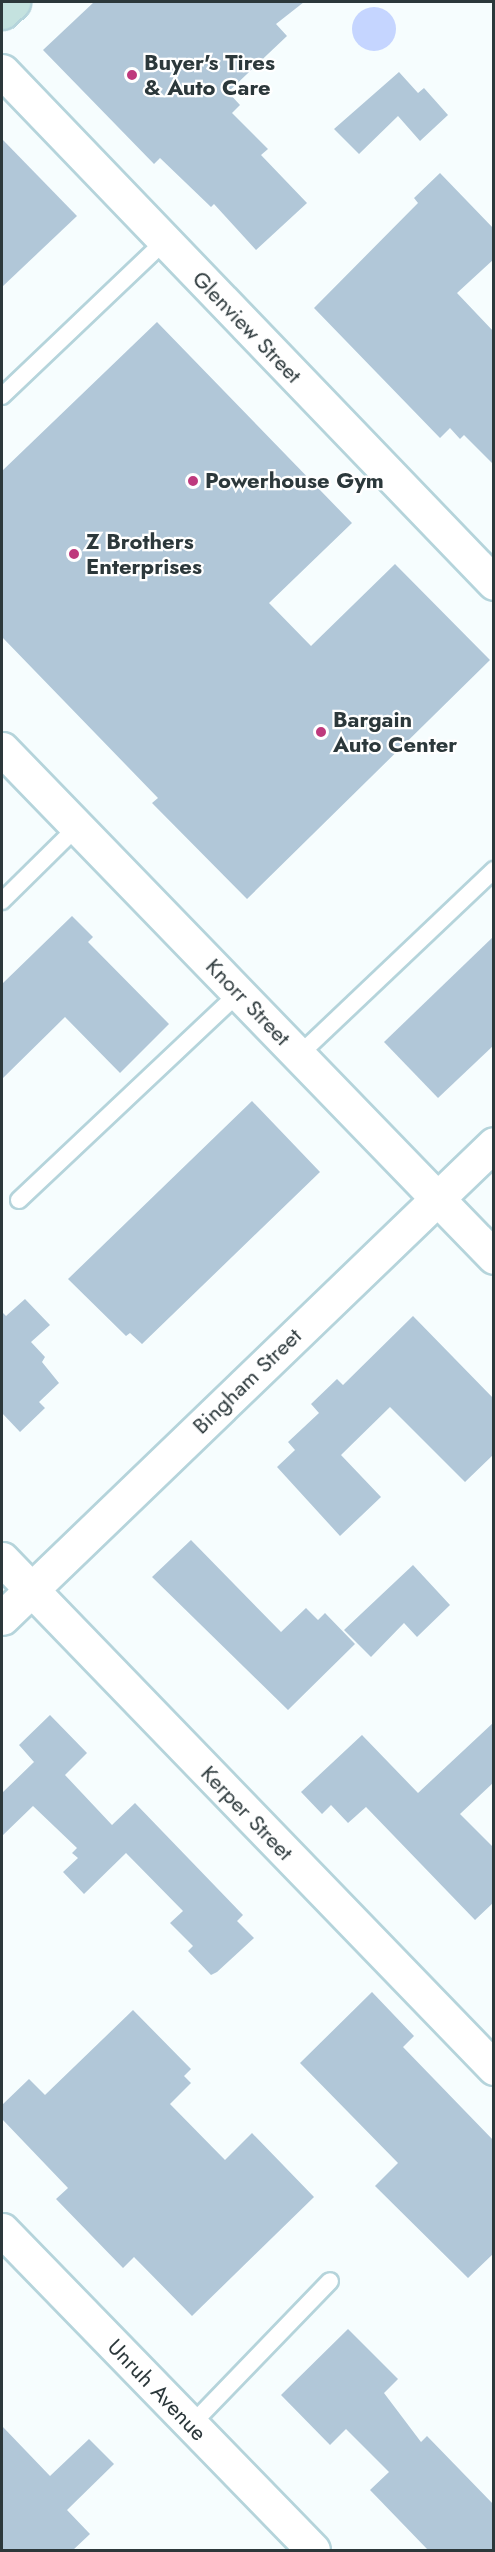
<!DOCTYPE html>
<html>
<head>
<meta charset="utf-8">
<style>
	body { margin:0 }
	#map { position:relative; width:495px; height:2552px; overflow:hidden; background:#f6fdfe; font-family:Jost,sans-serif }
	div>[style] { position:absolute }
	.water>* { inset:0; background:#c5d5ff }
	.round { border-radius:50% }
	.building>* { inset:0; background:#b1c7d8 }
	.roads { filter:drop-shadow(2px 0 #b5d4db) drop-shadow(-2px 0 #b5d4db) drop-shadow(0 2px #b5d4db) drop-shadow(0 -2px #b5d4db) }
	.lane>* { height:16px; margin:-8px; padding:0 8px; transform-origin:8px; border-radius:8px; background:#fff }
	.street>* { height:33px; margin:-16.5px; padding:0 16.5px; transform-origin:16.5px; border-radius:16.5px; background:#fff }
	.secondary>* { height:33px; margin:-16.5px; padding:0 16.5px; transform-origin:16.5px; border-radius:16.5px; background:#c4e2df }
	.dots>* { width:16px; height:16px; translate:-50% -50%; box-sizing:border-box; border:3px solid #fff; border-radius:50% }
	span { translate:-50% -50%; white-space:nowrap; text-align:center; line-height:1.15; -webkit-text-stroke:4.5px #fff; paint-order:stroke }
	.poi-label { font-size:22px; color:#2c383b; font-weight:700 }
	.left { translate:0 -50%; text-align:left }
	.street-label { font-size:22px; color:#2c383b }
	.frame { position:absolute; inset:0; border:3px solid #2c383b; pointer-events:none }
</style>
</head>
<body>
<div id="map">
	<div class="water">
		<div class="round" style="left:352px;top:7px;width:44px;height:44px"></div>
	</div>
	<div class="building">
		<div style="clip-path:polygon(94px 2px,304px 2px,276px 24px,287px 36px,228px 92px,240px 105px,232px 113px,268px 149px,261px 155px,307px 203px,256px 250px,214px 204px,211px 207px,160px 158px,154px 164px,43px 50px)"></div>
		<div style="clip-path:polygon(399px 72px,418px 93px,424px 88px,448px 115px,420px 141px,398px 116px,359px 154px,334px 129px)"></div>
		<div style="clip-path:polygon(2px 139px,77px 216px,2px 287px)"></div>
		<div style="clip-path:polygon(440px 173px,494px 229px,494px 259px,457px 293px,494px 332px,494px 465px,464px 435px,460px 439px,450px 428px,440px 438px,314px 308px,418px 203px,414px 198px)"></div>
		<div style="clip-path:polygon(157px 322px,352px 523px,269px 603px,311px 646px,395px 564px,490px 660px,247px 899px,152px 803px,158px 798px,2px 637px,2px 471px)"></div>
		<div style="clip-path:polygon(72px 916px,93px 937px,88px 942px,169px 1024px,120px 1073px,65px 1017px,2px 1079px,2px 984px)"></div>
		<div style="clip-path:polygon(494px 936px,494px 1045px,438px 1098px,384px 1042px)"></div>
		<div style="clip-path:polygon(252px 1101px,320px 1172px,142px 1344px,130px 1333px,126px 1336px,68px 1279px)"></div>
		<div style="clip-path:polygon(25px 1299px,50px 1325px,31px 1342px,45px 1357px,42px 1362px,59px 1383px,39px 1402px,45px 1408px,20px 1432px,2px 1413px,2px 1312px,6px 1316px)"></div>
		<div style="clip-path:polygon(413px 1316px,494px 1399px,494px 1454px,465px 1482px,390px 1407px,341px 1455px,381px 1497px,340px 1536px,277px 1467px,295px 1450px,288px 1442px,319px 1413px,311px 1404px,337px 1379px,343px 1385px)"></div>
		<div style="clip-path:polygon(191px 1540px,281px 1632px,306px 1608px,318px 1620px,325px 1613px,355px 1644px,288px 1710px,152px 1577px)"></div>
		<div style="clip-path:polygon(413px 1565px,450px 1605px,417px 1637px,404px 1623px,371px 1657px,344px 1630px)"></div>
		<div style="clip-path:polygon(50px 1715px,87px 1753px,65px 1775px,112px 1825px,135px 1803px,243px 1915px,237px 1921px,254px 1938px,217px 1972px,211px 1975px,188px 1951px,193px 1946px,170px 1923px,183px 1911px,126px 1853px,84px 1894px,63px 1872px,78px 1858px,72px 1853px,77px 1848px,33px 1806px,2px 1836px,2px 1793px,34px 1762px,19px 1745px)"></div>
		<div style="clip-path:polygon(494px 1722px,494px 1782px,460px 1814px,494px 1848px,494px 1902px,475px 1920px,366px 1807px,348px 1823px,331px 1805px,322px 1814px,301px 1792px,362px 1735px,418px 1793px)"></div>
		<div style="clip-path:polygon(372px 1992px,414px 2036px,403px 2047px,494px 2141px,494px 2253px,468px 2278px,375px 2186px,398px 2163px,300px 2063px)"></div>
		<div style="clip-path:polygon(133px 2010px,191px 2069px,184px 2076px,191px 2083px,170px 2104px,225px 2160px,252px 2133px,314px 2197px,192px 2316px,134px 2257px,123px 2268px,56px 2199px,68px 2188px,2px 2119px,2px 2105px,29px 2079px,45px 2095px)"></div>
		<div style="clip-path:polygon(348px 2329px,398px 2379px,384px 2393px,421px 2442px,427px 2436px,494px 2505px,494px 2550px,428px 2550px,370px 2490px,389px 2472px,346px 2429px,330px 2445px,281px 2395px)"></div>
		<div style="clip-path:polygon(2px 2426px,50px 2476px,89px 2439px,114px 2464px,67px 2510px,90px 2534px,73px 2550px,2px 2550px)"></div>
	</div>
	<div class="roads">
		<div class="lane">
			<div style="left:2px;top:396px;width:225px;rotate:-43.6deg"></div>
			<div style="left:2px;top:901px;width:105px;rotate:-44.6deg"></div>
			<div style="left:299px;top:1055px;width:269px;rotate:-43.5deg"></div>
			<div style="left:19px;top:1200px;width:302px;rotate:-43.3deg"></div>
			<div style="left:191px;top:2425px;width:200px;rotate:-46deg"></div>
		</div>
		<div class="street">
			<div style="left:2px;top:71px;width:710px;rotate:46.14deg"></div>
			<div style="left:2px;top:749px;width:707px;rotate:45.92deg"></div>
			<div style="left:2px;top:1559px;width:708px;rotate:45.97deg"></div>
			<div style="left:2px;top:1618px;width:683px;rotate:-43.93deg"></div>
			<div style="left:2px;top:2230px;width:446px;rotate:45.8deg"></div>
		</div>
		<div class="secondary">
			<div style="left:2px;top:12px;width:15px;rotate:-42deg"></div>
		</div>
	</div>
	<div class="dots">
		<div style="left:132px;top:75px;background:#be397d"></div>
		<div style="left:193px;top:481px;background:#be397d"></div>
		<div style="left:74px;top:554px;background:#be397d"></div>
		<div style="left:321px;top:732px;background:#be397d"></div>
	</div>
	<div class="poi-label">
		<span class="left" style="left:144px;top:75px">Buyer's Tires<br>&amp; Auto Care</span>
		<span class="left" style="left:205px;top:481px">Powerhouse Gym</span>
		<span class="left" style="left:86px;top:554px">Z Brothers<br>Enterprises</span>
		<span class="left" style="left:333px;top:732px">Bargain<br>Auto Center</span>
	</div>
	<div class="street-label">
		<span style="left:247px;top:327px;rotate:46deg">Glenview Street</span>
		<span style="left:248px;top:1002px;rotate:46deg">Knorr Street</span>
		<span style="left:247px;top:1381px;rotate:-44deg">Bingham Street</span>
		<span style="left:247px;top:1813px;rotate:46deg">Kerper Street</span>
		<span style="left:157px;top:2390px;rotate:46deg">Unruh Avenue</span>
	</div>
	<div class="frame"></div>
</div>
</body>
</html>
